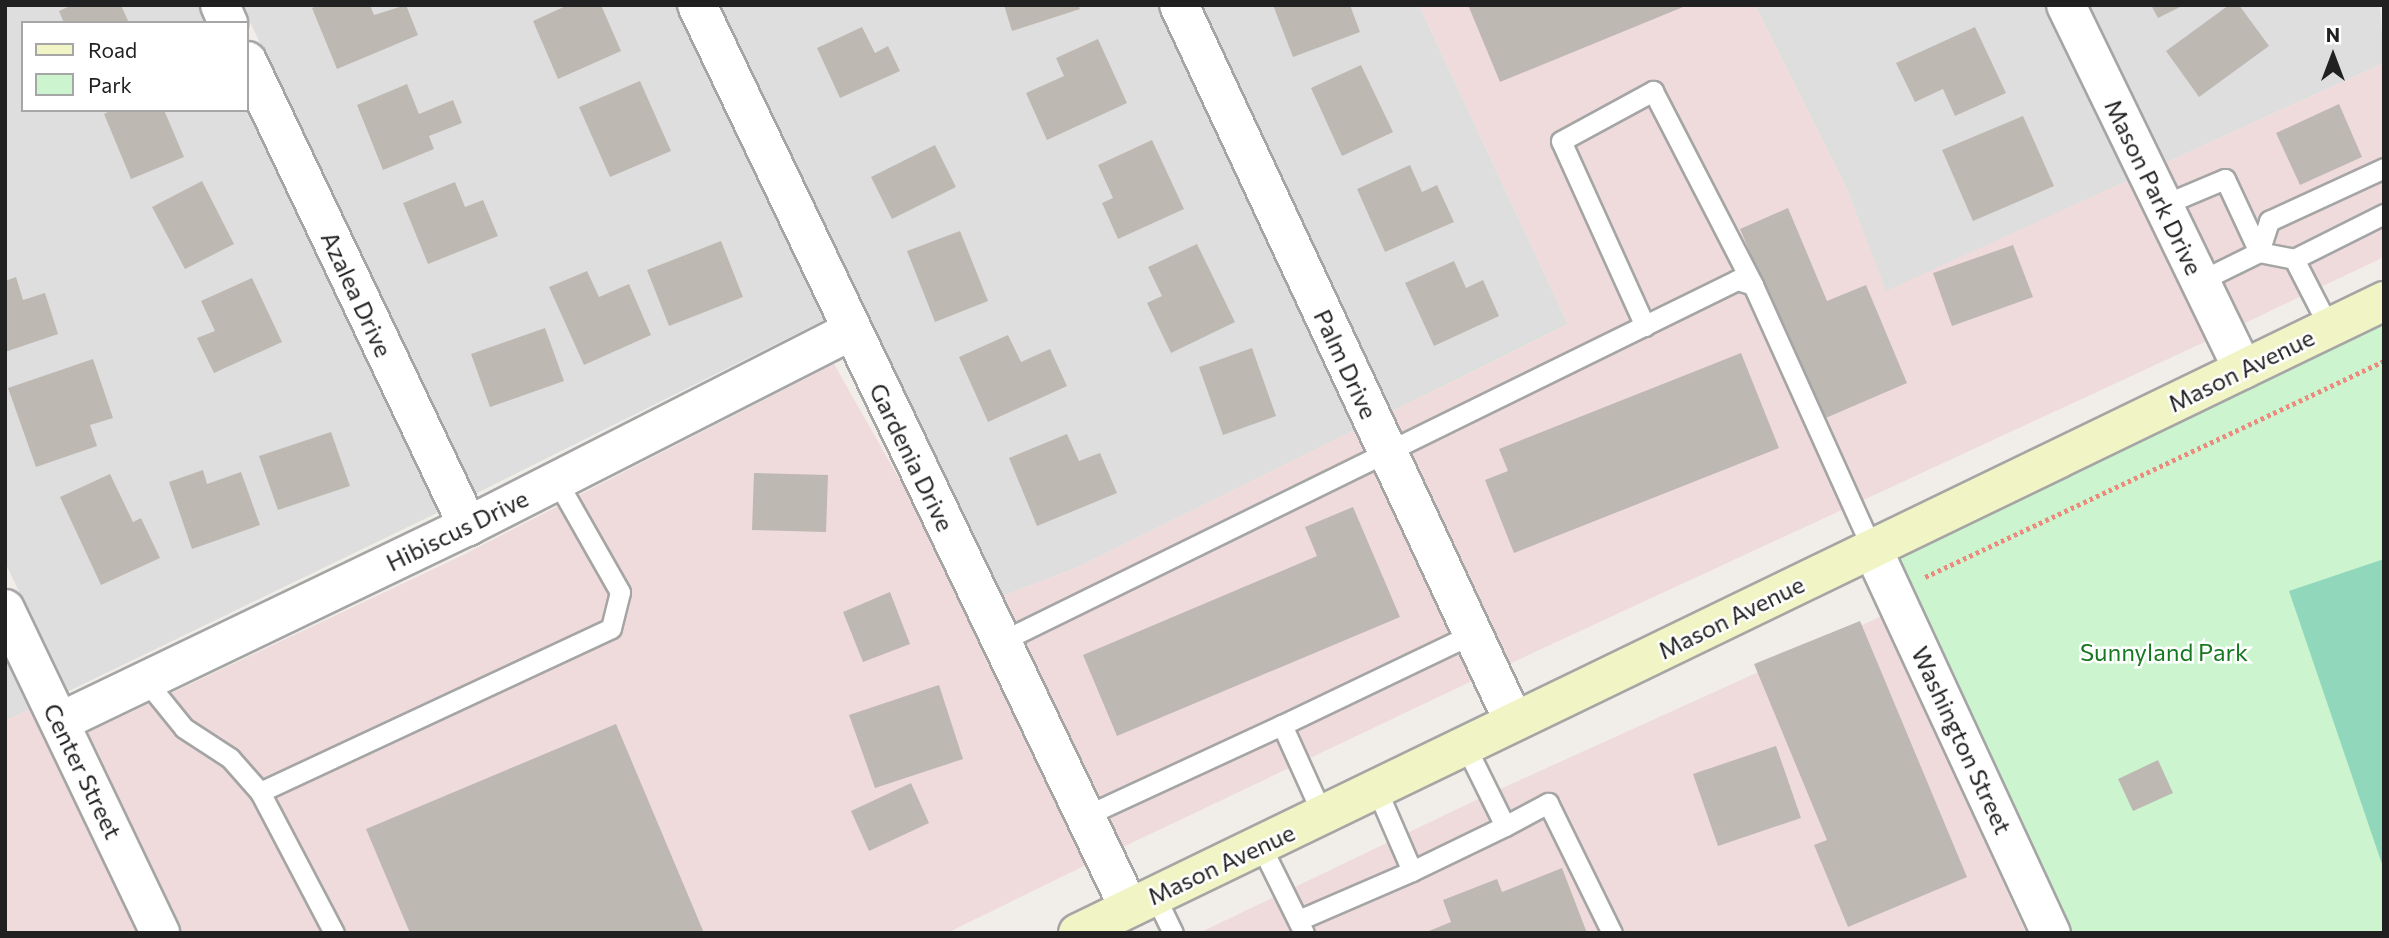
<!DOCTYPE html>
<html>
<head>
<meta charset="utf-8">
<style>
	body { margin:0 }
	#map { position:relative; width:2389px; height:938px; overflow:hidden; background:#f1eee9; font-family:Commissioner,sans-serif }
	div>[style] { position:absolute }
	.residential>* { inset:0; background:#dfdede }
	.commercial>* { inset:0; background:#efdbdb }
	.park>* { inset:0; background:#ccf5cf }
	.pitch>* { inset:0; background:#90d7bc }
	.building>* { inset:0; background:#beb8b2 }
	.path>* { height:4.5px; margin-top:-2.25px; transform-origin:0; background:repeating-linear-gradient(90deg,#ed8a7e 0 3.5px,transparent 0 7px) }
	.roads { filter:drop-shadow(2px 0 #a5a5a5) drop-shadow(-2px 0 #a5a5a5) drop-shadow(0 2px #a5a5a5) drop-shadow(0 -2px #a5a5a5) }
	.service>* { height:19px; margin:-9.5px; padding:0 9.5px; transform-origin:9.5px; border-radius:9.5px; background:#fff }
	.minor>* { height:38px; margin:-19px; padding:0 19px; transform-origin:19px; border-radius:19px; background:#fff }
	.tertiary>* { height:38px; margin:-19px; padding:0 19px; transform-origin:19px; border-radius:19px; background:#fff }
	.secondary>* { height:38px; margin:-19px; padding:0 19px; transform-origin:19px; border-radius:19px; background:#f1f4c4 }
	span { translate:-50% -50%; white-space:nowrap; text-align:center; line-height:1.15; -webkit-text-stroke:5px #fff; paint-order:stroke }
	.street-label { font-size:24px; color:#212121 }
	.park-label { font-size:24px; color:#177720 }
	.frame { position:absolute; inset:0; border:7px solid #212121; pointer-events:none }
	.legend { position:absolute; left:21px; top:21px; width:228px; height:91px; box-sizing:border-box; background:#fff; border:2px solid #a6a6a6; margin:0; padding:9px 12px; list-style:none; font-size:21px; color:#212121 }
	.legend li { display:flex; align-items:center; gap:14px; height:35px }
	.legend b { width:35px; border:2px solid #a6a6a6 }
	.north { position:absolute; left:2298px; top:21px; width:70px; height:70px; -webkit-text-stroke:5px #fff; paint-order:stroke; rotate:0deg; font-size:19px; font-weight:700; line-height:28px; text-align:center; color:#212121 }
	.north::after { content:''; display:block; margin:auto; width:24px; height:32px; background:#212121; clip-path:polygon(50% 0,100% 100%,50% 72%,0 100%) }
</style>
</head>
<body>
<div id="map">
	<div class="residential">
		<div style="clip-path:polygon(5px 5px,198px 5px,206px 23px,23px 23px,23px 110px,247px 109px,439px 512px,67px 692px,5px 562px)"></div>
		<div style="clip-path:polygon(242px 5px,675px 5px,824px 320px,475px 494px)"></div>
		<div style="clip-path:polygon(719px 5px,1156px 5px,1355px 430px,1076px 568px,1002px 596px)"></div>
		<div style="clip-path:polygon(1201px 5px,1419px 5px,1568px 324px,1391px 412px)"></div>
		<div style="clip-path:polygon(1755px 5px,2044px 5px,2129px 180px,1886px 292px,1846px 187px)"></div>
		<div style="clip-path:polygon(2088px 5px,2380px 5px,2384px 63px,2165px 163px)"></div>
		<div style="clip-path:polygon(5px 655px,31px 709px,5px 721px)"></div>
	</div>
	<div class="commercial">
		<div style="clip-path:polygon(1419px 5px,1755px 5px,1846px 187px,1886px 291px,2129px 180px,2207px 341px,1509px 664px,1391px 412px,1568px 324px)"></div>
		<div style="clip-path:polygon(2384px 63px,2384px 257px,2243px 324px,2165px 163px)"></div>
		<div style="clip-path:polygon(834px 364px,914px 505px,1086px 865px,947px 933px,182px 933px,87px 733px,461px 556px)"></div>
		<div style="clip-path:polygon(1355px 430px,1472px 681px,1123px 847px,1002px 596px,1076px 568px)"></div>
		<div style="clip-path:polygon(1882px 616px,2026px 933px,1199px 933px,1476px 800px)"></div>
		<div style="clip-path:polygon(31px 709px,49px 750px,138px 933px,5px 933px,5px 721px)"></div>
	</div>
	<div class="park">
		<div style="clip-path:polygon(2384px 301px,2384px 933px,2051px 933px,1872px 548px)"></div>
	</div>
	<div class="pitch">
		<div style="clip-path:polygon(2384px 559px,2384px 870px,2289px 591px)"></div>
	</div>
	<div class="building">
		<div style="clip-path:polygon(72px 5px,121px 5px,129px 23px,64px 23px,59px 11px)"></div>
		<div style="clip-path:polygon(320px 5px,370px 5px,374px 15px,406px 5px,418px 35px,337px 69px,312px 8px)"></div>
		<div style="clip-path:polygon(568px 5px,601px 5px,621px 51px,558px 79px,533px 21px)"></div>
		<div style="clip-path:polygon(1004px 5px,1078px 5px,1080px 9px,1012px 31px)"></div>
		<div style="clip-path:polygon(1273px 5px,1350px 5px,1360px 32px,1293px 57px)"></div>
		<div style="clip-path:polygon(1468px 5px,1688px 5px,1500px 82px)"></div>
		<div style="clip-path:polygon(2151px 5px,2184px 5px,2158px 18px)"></div>
		<div style="clip-path:polygon(2229px 5px,2239px 5px,2269px 46px,2199px 97px,2166px 51px)"></div>
		<div style="clip-path:polygon(862px 27px,875px 53px,888px 46px,900px 71px,840px 98px,817px 48px)"></div>
		<div style="clip-path:polygon(1975px 27px,2006px 93px,1955px 116px,1943px 89px,1915px 102px,1896px 63px)"></div>
		<div style="clip-path:polygon(1098px 39px,1127px 103px,1047px 140px,1026px 93px,1064px 76px,1056px 58px)"></div>
		<div style="clip-path:polygon(1361px 65px,1393px 132px,1342px 156px,1311px 88px)"></div>
		<div style="clip-path:polygon(640px 81px,671px 151px,610px 177px,579px 107px)"></div>
		<div style="clip-path:polygon(407px 84px,419px 114px,453px 100px,462px 123px,429px 136px,434px 149px,383px 170px,357px 105px)"></div>
		<div style="clip-path:polygon(2339px 104px,2362px 157px,2300px 185px,2276px 133px)"></div>
		<div style="clip-path:polygon(112px 110px,164px 110px,184px 157px,131px 179px,104px 114px)"></div>
		<div style="clip-path:polygon(2023px 116px,2054px 186px,1973px 221px,1942px 150px)"></div>
		<div style="clip-path:polygon(1152px 140px,1184px 209px,1118px 239px,1102px 203px,1113px 198px,1098px 165px)"></div>
		<div style="clip-path:polygon(935px 145px,956px 187px,892px 219px,871px 177px)"></div>
		<div style="clip-path:polygon(1410px 165px,1422px 192px,1437px 185px,1454px 222px,1385px 252px,1357px 189px)"></div>
		<div style="clip-path:polygon(202px 181px,234px 244px,185px 269px,152px 207px)"></div>
		<div style="clip-path:polygon(455px 182px,465px 207px,483px 200px,498px 236px,428px 264px,403px 203px)"></div>
		<div style="clip-path:polygon(1788px 208px,1827px 301px,1866px 285px,1907px 383px,1821px 420px,1740px 229px)"></div>
		<div style="clip-path:polygon(960px 231px,988px 301px,935px 322px,907px 251px)"></div>
		<div style="clip-path:polygon(721px 241px,743px 297px,669px 326px,647px 270px)"></div>
		<div style="clip-path:polygon(1197px 244px,1235px 322px,1171px 353px,1147px 303px,1162px 296px,1148px 267px)"></div>
		<div style="clip-path:polygon(2013px 245px,2033px 297px,1952px 326px,1933px 273px)"></div>
		<div style="clip-path:polygon(1454px 261px,1466px 288px,1483px 280px,1499px 316px,1434px 346px,1405px 283px)"></div>
		<div style="clip-path:polygon(587px 271px,599px 297px,629px 284px,651px 335px,584px 365px,549px 287px)"></div>
		<div style="clip-path:polygon(16px 277px,23px 300px,45px 293px,58px 334px,5px 352px,5px 281px)"></div>
		<div style="clip-path:polygon(252px 278px,282px 342px,214px 373px,197px 338px,215px 331px,201px 301px)"></div>
		<div style="clip-path:polygon(545px 328px,564px 381px,490px 407px,471px 354px)"></div>
		<div style="clip-path:polygon(1008px 335px,1021px 362px,1050px 349px,1067px 386px,988px 422px,959px 357px)"></div>
		<div style="clip-path:polygon(1252px 348px,1276px 416px,1223px 435px,1199px 367px)"></div>
		<div style="clip-path:polygon(1741px 353px,1779px 448px,1514px 553px,1485px 480px,1508px 471px,1499px 449px)"></div>
		<div style="clip-path:polygon(93px 359px,113px 418px,90px 425px,97px 446px,36px 467px,8px 388px)"></div>
		<div style="clip-path:polygon(331px 432px,350px 486px,278px 510px,259px 456px)"></div>
		<div style="clip-path:polygon(1067px 434px,1079px 461px,1100px 453px,1117px 493px,1037px 526px,1009px 458px)"></div>
		<div style="clip-path:polygon(203px 470px,207px 484px,241px 472px,260px 525px,192px 549px,169px 482px)"></div>
		<div style="clip-path:polygon(754px 473px,828px 475px,826px 532px,752px 530px)"></div>
		<div style="clip-path:polygon(110px 474px,133px 522px,141px 518px,160px 558px,101px 585px,60px 497px)"></div>
		<div style="clip-path:polygon(1353px 507px,1400px 617px,1117px 736px,1083px 655px,1317px 556px,1305px 527px)"></div>
		<div style="clip-path:polygon(890px 592px,910px 644px,863px 662px,843px 612px)"></div>
		<div style="clip-path:polygon(1860px 621px,1967px 877px,1848px 927px,1814px 845px,1827px 840px,1754px 664px)"></div>
		<div style="clip-path:polygon(939px 685px,963px 759px,875px 788px,849px 715px)"></div>
		<div style="clip-path:polygon(616px 724px,704px 933px,410px 933px,366px 829px)"></div>
		<div style="clip-path:polygon(1776px 746px,1801px 818px,1718px 846px,1693px 774px)"></div>
		<div style="clip-path:polygon(2158px 760px,2173px 793px,2133px 811px,2118px 779px)"></div>
		<div style="clip-path:polygon(911px 783px,929px 823px,869px 851px,851px 811px)"></div>
		<div style="clip-path:polygon(1562px 868px,1587px 933px,1424px 933px,1451px 922px,1443px 900px,1497px 879px,1502px 892px)"></div>
	</div>
	<div class="path">
		<div style="left:1925px;top:577px;width:507px;rotate:-25.2deg"></div>
	</div>
	<div class="roads">
		<div class="service">
			<div style="left:2163px;top:205px;width:67px;rotate:-22.8deg"></div>
			<div style="left:2225px;top:179px;width:81px;rotate:65deg"></div>
			<div style="left:2259px;top:252px;width:33px;rotate:-72deg"></div>
			<div style="left:2269px;top:221px;width:127px;rotate:-24.7deg"></div>
			<div style="left:2294px;top:259px;width:76px;rotate:62.8deg"></div>
			<div style="left:2200px;top:281px;width:66px;rotate:-26.2deg"></div>
			<div style="left:2259px;top:252px;width:36px;rotate:11deg"></div>
			<div style="left:2294px;top:259px;width:101px;rotate:-26.6deg"></div>
			<div style="left:1645px;top:326px;width:203px;rotate:-114.4deg"></div>
			<div style="left:1561px;top:141px;width:105px;rotate:-28.5deg"></div>
			<div style="left:1653px;top:91px;width:218px;rotate:62.7deg"></div>
			<div style="left:1002px;top:641px;width:819px;rotate:-26.16deg"></div>
			<div style="left:1737px;top:280px;width:17px;rotate:17deg"></div>
			<div style="left:1753px;top:285px;width:289px;rotate:65.7deg"></div>
			<div style="left:146px;top:681px;width:60px;rotate:51deg"></div>
			<div style="left:184px;top:728px;width:55px;rotate:33.1deg"></div>
			<div style="left:230px;top:758px;width:45px;rotate:48.6deg"></div>
			<div style="left:260px;top:792px;width:159px;rotate:62.3deg"></div>
			<div style="left:1282px;top:725px;width:211px;rotate:-25.6deg"></div>
			<div style="left:1465px;top:745px;width:90px;rotate:63.7deg"></div>
			<div style="left:1505px;top:826px;width:49px;rotate:-28.1deg"></div>
			<div style="left:1548px;top:803px;width:145px;rotate:63.8deg"></div>
			<div style="left:260px;top:792px;width:387px;rotate:-25deg"></div>
			<div style="left:611px;top:628px;width:37px;rotate:-76deg"></div>
			<div style="left:620px;top:592px;width:128px;rotate:-119.6deg"></div>
			<div style="left:1085px;top:816px;width:217px;rotate:-24.8deg"></div>
			<div style="left:1282px;top:725px;width:100px;rotate:65.7deg"></div>
			<div style="left:1260px;top:844px;width:99px;rotate:63.7deg"></div>
			<div style="left:1412px;top:871px;width:103px;rotate:-25.8deg"></div>
			<div style="left:1155px;top:896px;width:41px;rotate:64.1deg"></div>
			<div style="left:1301px;top:919px;width:121px;rotate:-23.4deg"></div>
			<div style="left:1412px;top:871px;width:90px;rotate:-113.4deg"></div>
		</div>
		<div class="minor">
			<div style="left:220px;top:5px;width:20px;rotate:66deg"></div>
			<div style="left:697px;top:5px;width:1001px;rotate:64.43deg"></div>
			<div style="left:1179px;top:5px;width:791px;rotate:64.96deg"></div>
			<div style="left:2066px;top:5px;width:405px;rotate:64.1deg"></div>
			<div style="left:247px;top:61px;width:515px;rotate:64.58deg"></div>
			<div style="left:60px;top:722px;width:453px;rotate:-25.7deg"></div>
			<div style="left:468px;top:526px;width:430px;rotate:-27deg"></div>
		</div>
		<div class="tertiary">
			<div style="left:1872px;top:548px;width:425px;rotate:65.1deg"></div>
			<div style="left:5px;top:609px;width:359px;rotate:64.4deg"></div>
		</div>
		<div class="secondary">
			<div style="left:1078px;top:933px;width:1451px;rotate:-25.82deg"></div>
		</div>
	</div>
	<div class="street-label">
		<span style="left:2154px;top:187px;rotate:64deg">Mason Park Drive</span>
		<span style="left:357px;top:294px;rotate:65deg">Azalea Drive</span>
		<span style="left:1346px;top:364px;rotate:65deg">Palm Drive</span>
		<span style="left:2241px;top:370px;rotate:-26deg">Mason Avenue</span>
		<span style="left:912px;top:457px;rotate:64deg">Gardenia Drive</span>
		<span style="left:457px;top:530px;rotate:-26deg">Hibiscus Drive</span>
		<span style="left:1731px;top:617px;rotate:-26deg">Mason Avenue</span>
		<span style="left:1962px;top:740px;rotate:65deg">Washington Street</span>
		<span style="left:83px;top:771px;rotate:64deg">Center Street</span>
		<span style="left:1221px;top:864px;rotate:-25deg">Mason Avenue</span>
	</div>
	<div class="park-label">
		<span style="left:2164px;top:652px">Sunnyland Park</span>
	</div>
	<div class="frame"></div>
	<ul class="legend">
	<li><b style="height:9px;background:#f1f4c4"></b>Road</li>
	<li><b style="height:19px;background:#ccf5cf"></b>Park</li>
	</ul>
	<div class="north">N</div>
</div>
</body>
</html>
